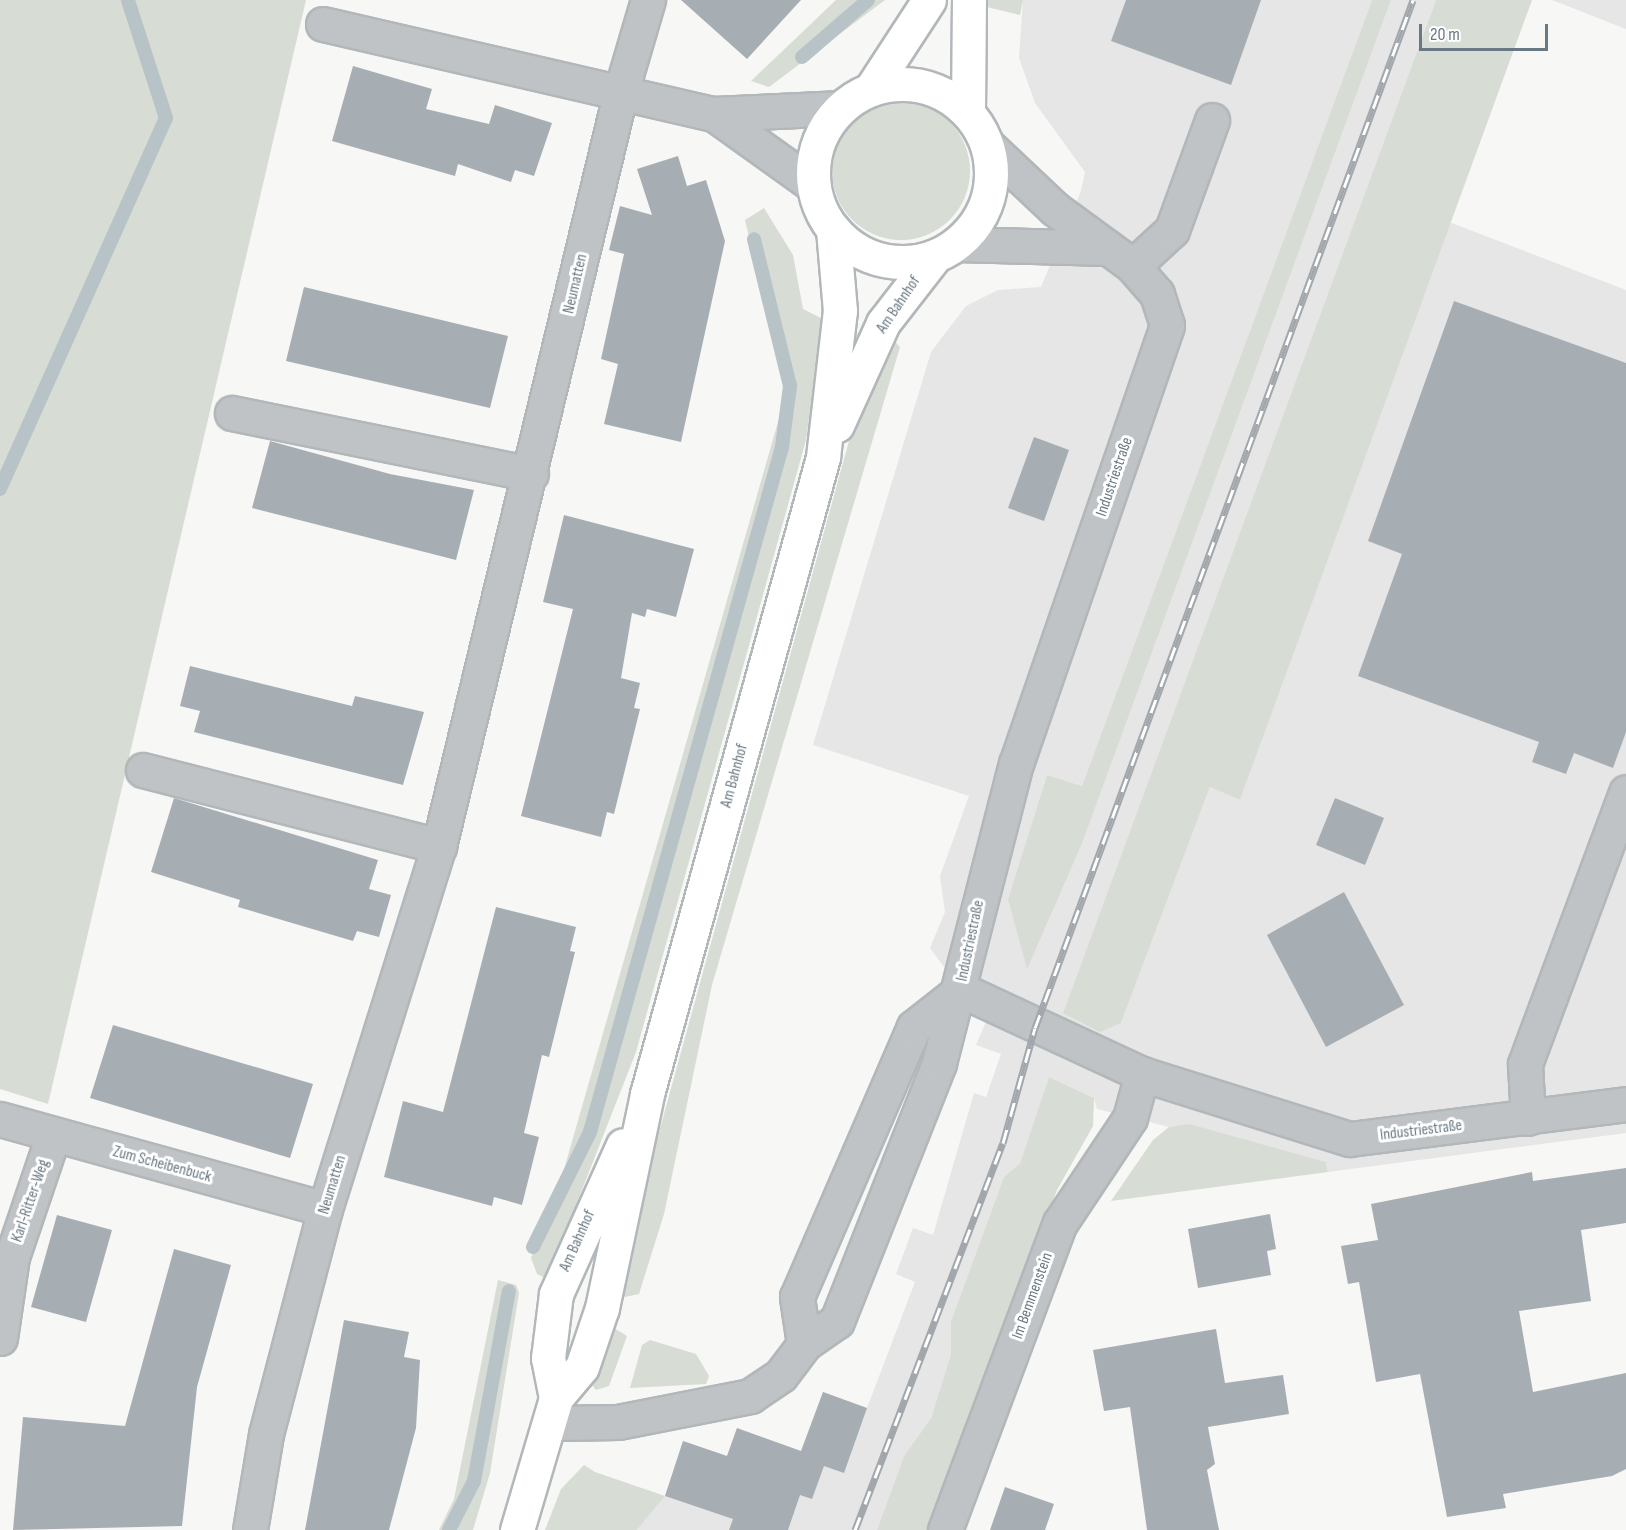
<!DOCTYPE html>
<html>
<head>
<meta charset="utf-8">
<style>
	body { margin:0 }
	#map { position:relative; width:1626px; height:1530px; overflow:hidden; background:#f7f7f5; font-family:"Sofia Sans Condensed",sans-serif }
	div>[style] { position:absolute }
	.built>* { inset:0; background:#e5e6e5 }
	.green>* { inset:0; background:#d7dcd4 }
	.round { border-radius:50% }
	.stream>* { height:14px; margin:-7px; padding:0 7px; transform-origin:7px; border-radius:7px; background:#b7c3c6 }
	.building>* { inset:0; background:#a7aeb3 }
	.roads { filter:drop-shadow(2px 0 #b2b7ba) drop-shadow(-2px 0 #b2b7ba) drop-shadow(0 2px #b2b7ba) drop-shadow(0 -2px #b2b7ba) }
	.minor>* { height:33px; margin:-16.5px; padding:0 16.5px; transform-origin:16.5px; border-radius:16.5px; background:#bfc3c6 }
	.major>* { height:33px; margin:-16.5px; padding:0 16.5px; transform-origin:16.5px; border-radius:16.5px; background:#fff }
	.major>.ring { margin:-16.5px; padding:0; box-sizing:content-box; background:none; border:33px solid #fff; border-radius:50% }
	.rail>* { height:7px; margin-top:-3.5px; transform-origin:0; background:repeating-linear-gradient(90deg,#fff 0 14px,#a1a7ac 0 28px); box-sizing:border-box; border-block:2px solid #a1a7ac }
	span { translate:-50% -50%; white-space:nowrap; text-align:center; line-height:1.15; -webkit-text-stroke:6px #fff; paint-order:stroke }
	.street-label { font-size:16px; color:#697983 }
	.scale { position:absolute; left:1419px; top:24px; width:129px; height:27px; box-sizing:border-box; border:3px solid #697983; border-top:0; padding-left:8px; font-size:18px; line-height:21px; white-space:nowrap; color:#697983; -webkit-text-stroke:4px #fff; paint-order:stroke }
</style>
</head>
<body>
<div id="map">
	<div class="built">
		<div style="clip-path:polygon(1023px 0,1372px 0,1082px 786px,1047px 775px,1008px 899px,1073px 856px,1083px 841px,1391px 0,1436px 0,1063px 1013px,1121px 1023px,1210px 787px,1240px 800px,1449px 222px,1626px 290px,1626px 1133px,1328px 1172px,1326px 1162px,1189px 1125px,1169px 1127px,1097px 1109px,1094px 1098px,1049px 1077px,1020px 1163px,1004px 1177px,951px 1321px,951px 1354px,931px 1418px,904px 1456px,877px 1530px,637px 1530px,665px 1496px,683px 1441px,727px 1456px,737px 1428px,799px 1457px,823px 1392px,867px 1408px,915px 1282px,896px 1274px,913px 1228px,933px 1235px,974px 1093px,986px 1097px,1001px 1054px,976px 1045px,993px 1005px,961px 990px,930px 948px,945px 912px,940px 876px,969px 796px,813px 745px,931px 352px,966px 306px,998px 290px,1041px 287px,1081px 191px,1085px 172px,1035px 103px,1019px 58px)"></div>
		<div style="clip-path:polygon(1552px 0,1626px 0,1626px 29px)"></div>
	</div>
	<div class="green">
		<div style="clip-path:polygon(0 0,306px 0,48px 1104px,0 1089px)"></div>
		<div style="clip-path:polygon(836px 0,885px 0,769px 87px,751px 81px)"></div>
		<div style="clip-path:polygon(958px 0,1023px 0,1020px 15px)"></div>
		<div style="clip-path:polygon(1372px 0,1391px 0,1083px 841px,1027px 969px,1008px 899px,1047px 775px,1082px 786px)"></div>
		<div style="clip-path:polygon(1436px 0,1532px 0,1240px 800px,1210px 787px,1121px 1023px,1100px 1032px,1063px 1013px)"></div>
		<div class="round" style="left:832px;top:102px;width:138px;height:138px"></div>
		<div style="clip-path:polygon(764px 208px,793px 255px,803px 309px,823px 319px,806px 440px,636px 1052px,547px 1279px,537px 1274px,531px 1258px,535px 1248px,531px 1246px,561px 1180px,786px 394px,745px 220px)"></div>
		<div style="clip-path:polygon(891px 337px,900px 347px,712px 985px,664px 1214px,639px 1294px,620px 1298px,614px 1296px,852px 430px)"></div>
		<div style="clip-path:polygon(1049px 1077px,1094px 1098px,1093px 1126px,1057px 1190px,928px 1530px,877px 1530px,904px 1456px,931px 1418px,951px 1354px,951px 1321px,1004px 1177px,1020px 1163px)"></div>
		<div style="clip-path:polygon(1189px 1124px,1326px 1162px,1328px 1172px,1111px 1201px,1153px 1140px,1169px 1127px)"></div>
		<div style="clip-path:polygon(498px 1280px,516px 1285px,519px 1293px,490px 1473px,473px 1530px,439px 1530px,454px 1499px)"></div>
		<div style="clip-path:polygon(607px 1324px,627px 1336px,609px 1386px,596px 1390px,592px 1385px)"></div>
		<div style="clip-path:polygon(650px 1340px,696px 1354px,709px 1376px,706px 1384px,630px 1388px,642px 1345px)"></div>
		<div style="clip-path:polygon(584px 1465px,595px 1472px,665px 1496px,637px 1530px,545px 1530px,561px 1489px)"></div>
	</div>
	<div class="stream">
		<div style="left:802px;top:57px;width:87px;rotate:-40.8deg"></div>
		<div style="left:0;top:489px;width:406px;rotate:-65.9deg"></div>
		<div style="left:166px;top:118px;width:124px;rotate:-107.9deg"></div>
		<div style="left:533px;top:1247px;width:128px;rotate:-63.6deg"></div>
		<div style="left:590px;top:1132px;width:711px;rotate:-74.34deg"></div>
		<div style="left:782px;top:447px;width:62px;rotate:-82.5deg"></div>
		<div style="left:790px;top:386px;width:151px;rotate:-103.8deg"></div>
		<div style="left:449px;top:1530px;width:55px;rotate:-63deg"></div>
		<div style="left:474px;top:1481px;width:193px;rotate:-79.6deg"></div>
	</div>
	<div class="building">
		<div style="clip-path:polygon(681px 0,801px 0,747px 59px)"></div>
		<div style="clip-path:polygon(1126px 0,1261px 0,1231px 85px,1111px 41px)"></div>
		<div style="clip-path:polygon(353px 66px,432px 89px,426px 109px,489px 124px,495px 105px,552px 123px,534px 176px,515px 170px,511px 182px,458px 164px,455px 176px,332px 141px)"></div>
		<div style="clip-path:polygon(678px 156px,687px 186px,706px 180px,725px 241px,681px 442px,604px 424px,618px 364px,601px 359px,624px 254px,609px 250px,620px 206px,652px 215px,637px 169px)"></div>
		<div style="clip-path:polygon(304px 287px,508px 336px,490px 408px,286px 361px)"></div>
		<div style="clip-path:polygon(1454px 301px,1626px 363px,1626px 732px,1613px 768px,1574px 753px,1566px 774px,1532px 762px,1539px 742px,1358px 676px,1402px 554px,1368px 541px)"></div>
		<div style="clip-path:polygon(1034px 437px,1069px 450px,1044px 521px,1008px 508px)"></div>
		<div style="clip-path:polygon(270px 441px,390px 474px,474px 490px,456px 560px,252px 508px)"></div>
		<div style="clip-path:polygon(564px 515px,694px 549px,676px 617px,647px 609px,645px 617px,632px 613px,621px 678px,640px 683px,634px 708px,640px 709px,614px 814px,607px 812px,601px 837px,521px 816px,573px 609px,543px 602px)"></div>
		<div style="clip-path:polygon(190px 666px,352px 706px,355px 696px,424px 712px,403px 785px,194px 732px,200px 711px,180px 706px)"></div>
		<div style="clip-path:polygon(174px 798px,378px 860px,369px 889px,391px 895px,379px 937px,357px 931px,353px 941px,238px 907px,240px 900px,151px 872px)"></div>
		<div style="clip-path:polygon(1335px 798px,1384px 818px,1365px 865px,1316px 845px)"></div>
		<div style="clip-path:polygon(1344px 892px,1404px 1005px,1326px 1047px,1267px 935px)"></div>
		<div style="clip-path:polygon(496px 907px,576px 927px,570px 951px,575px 952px,549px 1057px,542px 1055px,524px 1133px,539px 1137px,522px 1205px,494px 1197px,492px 1206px,384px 1177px,403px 1101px,443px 1112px)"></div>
		<div style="clip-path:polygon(113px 1025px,313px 1084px,290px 1158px,90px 1098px)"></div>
		<div style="clip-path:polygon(1626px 1168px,1626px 1223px,1581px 1230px,1591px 1301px,1519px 1311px,1533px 1392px,1626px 1373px,1626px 1469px,1612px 1476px,1503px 1494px,1506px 1508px,1447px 1517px,1420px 1374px,1376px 1382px,1359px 1282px,1348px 1284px,1341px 1246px,1378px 1240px,1371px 1204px,1532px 1172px,1533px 1181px)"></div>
		<div style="clip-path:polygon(1270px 1214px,1276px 1249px,1267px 1251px,1271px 1275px,1198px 1288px,1188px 1229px)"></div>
		<div style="clip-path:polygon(57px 1215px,112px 1230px,86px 1322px,31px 1307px)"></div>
		<div style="clip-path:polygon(174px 1249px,231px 1265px,197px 1387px,182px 1526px,13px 1530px,23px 1417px,125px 1426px)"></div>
		<div style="clip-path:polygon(344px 1320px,409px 1332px,404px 1357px,420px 1360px,416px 1428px,389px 1530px,305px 1530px)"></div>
		<div style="clip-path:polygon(1216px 1329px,1225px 1383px,1283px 1375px,1289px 1414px,1208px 1427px,1215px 1464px,1207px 1470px,1219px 1530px,1147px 1530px,1130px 1407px,1104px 1411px,1093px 1350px)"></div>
		<div style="clip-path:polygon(823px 1392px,867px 1408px,844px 1473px,824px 1466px,812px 1499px,800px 1495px,788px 1530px,729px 1530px,733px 1519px,665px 1496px,683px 1441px,727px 1456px,737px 1428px,801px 1451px)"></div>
		<div style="clip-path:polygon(1005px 1487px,1054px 1504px,1045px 1530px,990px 1530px)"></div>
	</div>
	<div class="roads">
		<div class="minor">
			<div style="left:323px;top:24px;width:401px;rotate:13deg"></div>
			<div style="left:714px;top:114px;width:125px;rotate:-2.7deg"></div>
			<div style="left:714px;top:114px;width:122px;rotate:35.6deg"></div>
			<div style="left:956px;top:244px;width:152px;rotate:1.5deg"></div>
			<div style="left:1133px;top:266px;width:53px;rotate:-42.7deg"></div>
			<div style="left:1172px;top:230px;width:117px;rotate:-70deg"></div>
			<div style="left:232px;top:413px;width:305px;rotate:11.5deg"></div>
			<div style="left:143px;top:770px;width:306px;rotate:14.4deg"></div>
			<div style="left:961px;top:990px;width:200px;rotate:24.9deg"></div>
			<div style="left:1142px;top:1074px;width:218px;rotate:17.4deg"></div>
			<div style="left:1350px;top:1139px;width:278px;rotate:-7.2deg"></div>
			<div style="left:1528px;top:1118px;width:54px;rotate:-93.2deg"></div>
			<div style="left:1525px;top:1064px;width:290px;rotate:-69.6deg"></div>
			<div style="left:0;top:1119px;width:337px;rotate:15.5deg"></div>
			<div style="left:0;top:1338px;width:82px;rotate:-81.6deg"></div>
			<div style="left:12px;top:1257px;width:128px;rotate:-71.3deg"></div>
			<div style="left:804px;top:1344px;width:48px;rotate:-98.5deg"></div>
			<div style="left:797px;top:1297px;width:294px;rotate:-66.6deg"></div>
			<div style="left:914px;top:1027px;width:60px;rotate:-38.2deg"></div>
			<div style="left:552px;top:1423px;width:66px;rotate:-0.9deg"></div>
			<div style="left:618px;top:1422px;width:135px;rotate:-11.1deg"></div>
			<div style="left:750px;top:1396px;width:37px;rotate:-34deg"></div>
			<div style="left:781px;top:1375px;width:39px;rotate:-53deg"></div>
			<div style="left:804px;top:1344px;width:40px;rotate:-34.9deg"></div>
			<div style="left:837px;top:1321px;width:277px;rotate:-68.4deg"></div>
			<div style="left:939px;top:1063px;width:309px;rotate:-75.6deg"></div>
			<div style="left:1016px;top:764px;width:464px;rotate:-71deg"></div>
			<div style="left:1167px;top:325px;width:33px;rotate:-108deg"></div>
			<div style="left:1157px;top:294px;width:37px;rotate:-131deg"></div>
			<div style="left:1133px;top:266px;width:97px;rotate:-143.8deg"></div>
			<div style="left:1055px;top:209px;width:93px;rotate:-136.7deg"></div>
			<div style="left:250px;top:1530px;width:97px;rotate:-80.5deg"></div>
			<div style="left:266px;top:1434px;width:233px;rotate:-75.3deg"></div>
			<div style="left:325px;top:1209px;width:380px;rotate:-72.6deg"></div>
			<div style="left:439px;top:846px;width:773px;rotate:-76.45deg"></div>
			<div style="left:620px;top:95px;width:99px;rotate:-73.6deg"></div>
			<div style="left:945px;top:1530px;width:328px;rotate:-69.5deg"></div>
			<div style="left:1060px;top:1223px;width:126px;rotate:-56.3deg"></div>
			<div style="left:1130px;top:1118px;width:46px;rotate:-74.7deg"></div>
		</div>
		<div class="major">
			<div class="ring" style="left:813px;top:84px;width:145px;height:145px"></div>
			<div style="left:871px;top:89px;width:106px;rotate:-56.9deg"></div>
			<div style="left:968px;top:112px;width:112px;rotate:-89.5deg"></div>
			<div style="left:837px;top:425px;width:112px;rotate:-65.7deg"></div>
			<div style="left:883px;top:323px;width:85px;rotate:-52.2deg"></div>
			<div style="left:556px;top:1398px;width:40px;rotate:-50deg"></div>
			<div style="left:582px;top:1367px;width:62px;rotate:-71.3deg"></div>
			<div style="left:602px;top:1308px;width:219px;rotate:-78.1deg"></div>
			<div style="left:647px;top:1094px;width:661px;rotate:-74.55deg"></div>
			<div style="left:823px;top:457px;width:147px;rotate:-83.4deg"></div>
			<div style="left:840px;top:311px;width:82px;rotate:-94.9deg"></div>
			<div style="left:517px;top:1530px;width:138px;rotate:-73.5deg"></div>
			<div style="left:556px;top:1398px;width:41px;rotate:-101.3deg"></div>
			<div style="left:548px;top:1358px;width:64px;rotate:-82.9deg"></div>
			<div style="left:556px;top:1294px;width:163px;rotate:-65.8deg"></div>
		</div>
	</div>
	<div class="rail">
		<div style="left:855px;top:1530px;width:414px;rotate:-69.1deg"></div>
		<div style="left:1003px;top:1143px;width:119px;rotate:-74.5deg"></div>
		<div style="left:1035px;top:1028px;width:1095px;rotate:-69.81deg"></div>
	</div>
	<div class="street-label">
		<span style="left:576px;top:284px;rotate:-77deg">Neumatten</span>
		<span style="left:899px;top:305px;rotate:-56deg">Am Bahnhof</span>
		<span style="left:1115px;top:477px;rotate:-71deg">Industriestraße</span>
		<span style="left:735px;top:776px;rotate:-75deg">Am Bahnhof</span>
		<span style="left:971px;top:941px;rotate:-78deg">Industriestraße</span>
		<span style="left:1421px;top:1131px;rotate:-7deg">Industriestraße</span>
		<span style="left:162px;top:1165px;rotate:15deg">Zum Scheibenbuck</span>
		<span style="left:333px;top:1185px;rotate:-73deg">Neumatten</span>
		<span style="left:31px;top:1201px;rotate:-71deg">Karl-Ritter-Weg</span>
		<span style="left:578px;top:1241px;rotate:-66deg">Am Bahnhof</span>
		<span style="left:1033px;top:1296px;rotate:-70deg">Im Bemmenstein</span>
	</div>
	<div class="scale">20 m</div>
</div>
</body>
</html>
